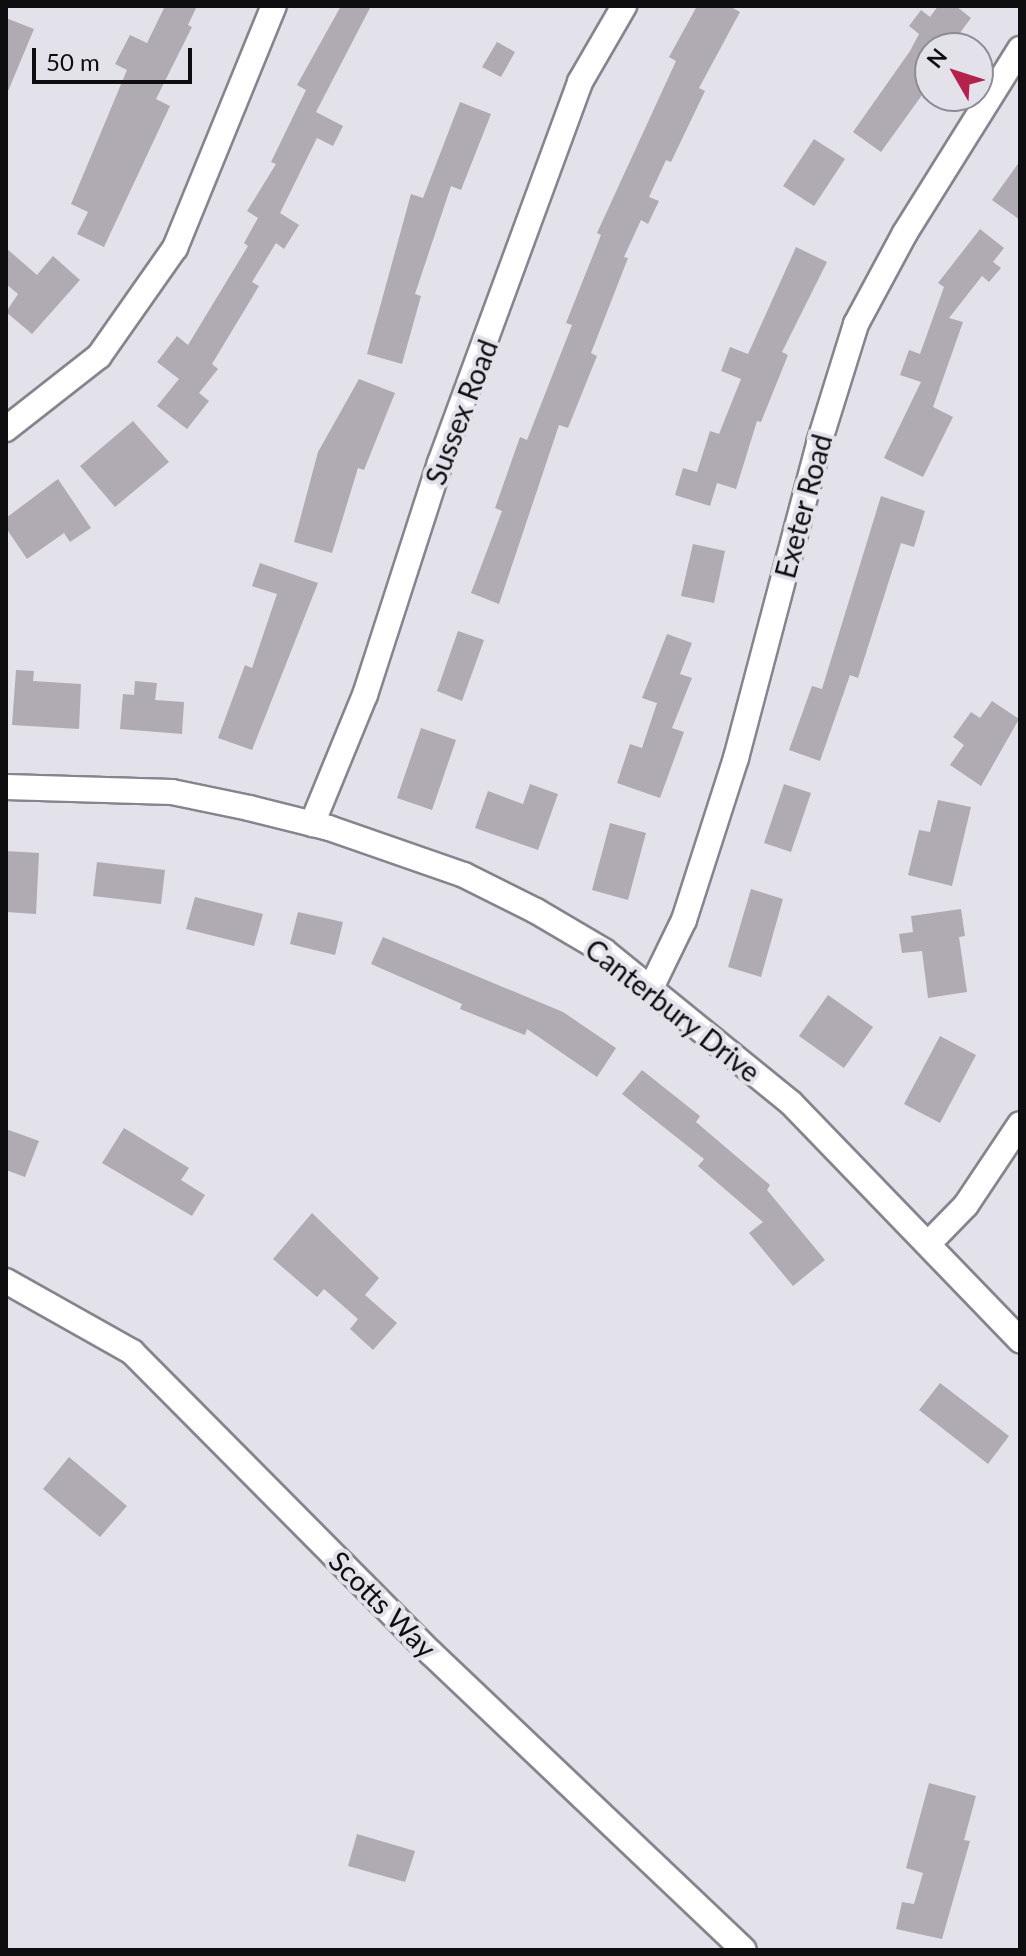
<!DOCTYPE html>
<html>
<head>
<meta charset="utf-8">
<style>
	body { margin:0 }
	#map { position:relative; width:1026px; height:1956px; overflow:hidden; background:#e3e1ea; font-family:Lato,sans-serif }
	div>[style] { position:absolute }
	.building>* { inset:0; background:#b0abb3 }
	.roads { filter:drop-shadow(2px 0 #86848c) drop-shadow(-2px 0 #86848c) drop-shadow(0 2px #86848c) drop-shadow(0 -2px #86848c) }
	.minor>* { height:24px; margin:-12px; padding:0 12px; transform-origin:12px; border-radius:12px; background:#fff }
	span { translate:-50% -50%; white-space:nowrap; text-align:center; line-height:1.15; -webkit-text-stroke:8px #e3e1ea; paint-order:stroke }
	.street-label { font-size:28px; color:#0e0d10 }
	.frame { position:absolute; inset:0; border:8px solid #0e0d10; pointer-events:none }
	.north { position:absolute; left:914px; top:32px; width:80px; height:80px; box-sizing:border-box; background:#e3e1ea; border:2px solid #8e8c93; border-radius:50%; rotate:309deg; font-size:22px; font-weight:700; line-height:32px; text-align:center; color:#0e0d10 }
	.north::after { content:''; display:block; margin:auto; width:28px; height:36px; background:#b4224b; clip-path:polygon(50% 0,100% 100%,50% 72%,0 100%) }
	.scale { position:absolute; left:32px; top:48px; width:160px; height:36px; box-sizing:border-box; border:4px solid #0e0d10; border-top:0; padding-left:10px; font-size:24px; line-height:28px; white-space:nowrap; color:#0e0d10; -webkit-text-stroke:6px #e3e1ea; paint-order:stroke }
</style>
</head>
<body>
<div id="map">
	<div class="building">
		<div style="clip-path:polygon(165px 6px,197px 6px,188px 25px,192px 27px,156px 99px,170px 106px,104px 247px,77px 234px,88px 212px,71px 204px,127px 70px,115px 64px,130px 35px,147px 43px)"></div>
		<div style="clip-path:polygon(341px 6px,371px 6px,316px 112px,343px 126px,333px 146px,317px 138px,280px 213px,299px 225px,284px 249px,276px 243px,252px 282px,259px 286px,212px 364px,218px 369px,199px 393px,209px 401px,187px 429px,157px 406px,179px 379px,157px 362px,177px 336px,188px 345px,248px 246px,244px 243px,258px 218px,247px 211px,276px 164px,271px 162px,306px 90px,297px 85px)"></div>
		<div style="clip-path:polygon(697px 6px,729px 6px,740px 12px,699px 88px,705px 91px,671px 162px,666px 160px,649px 197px,659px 201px,648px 224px,641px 220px,624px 257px,628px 258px,591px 353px,597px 356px,568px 428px,559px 425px,499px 604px,471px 593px,502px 511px,495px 508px,520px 437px,527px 440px,572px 325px,566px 323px,601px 235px,597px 233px,676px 61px,669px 57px)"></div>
		<div style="clip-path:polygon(938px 6px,956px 6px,971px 18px,949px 48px,930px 48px,930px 84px,881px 152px,853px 132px,910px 51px,919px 34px,909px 26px,921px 10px,930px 17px)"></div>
		<div style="clip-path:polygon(6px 18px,34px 29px,6px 96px)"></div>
		<div style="clip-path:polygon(497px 42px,515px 52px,501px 77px,482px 67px)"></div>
		<div style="clip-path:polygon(460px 102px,491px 114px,461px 190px,451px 186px,415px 294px,421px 296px,402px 364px,367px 354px,411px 194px,423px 198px)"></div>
		<div style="clip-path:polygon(814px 139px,845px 159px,814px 206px,783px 186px)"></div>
		<div style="clip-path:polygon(1020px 161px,1020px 220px,992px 200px)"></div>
		<div style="clip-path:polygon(980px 229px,1004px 248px,993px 262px,1001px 268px,989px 282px,982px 276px,949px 318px,963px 322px,933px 407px,953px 417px,923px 477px,884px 458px,921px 382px,900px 375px,909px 350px,920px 354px,944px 287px,938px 283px)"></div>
		<div style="clip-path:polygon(796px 247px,827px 262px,782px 352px,788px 355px,761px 422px,757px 421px,736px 489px,717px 483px,710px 506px,675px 495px,683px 468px,697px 472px,710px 431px,719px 434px,741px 379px,721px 371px,730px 347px,748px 354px)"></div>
		<div style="clip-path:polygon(6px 248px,37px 275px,53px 256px,80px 280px,32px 334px,6px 312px,18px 294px,6px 284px)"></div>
		<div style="clip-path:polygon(359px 379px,395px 393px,364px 470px,358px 468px,332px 553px,294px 542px,318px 452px)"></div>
		<div style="clip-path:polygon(133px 421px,169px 462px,115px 507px,80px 466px)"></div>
		<div style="clip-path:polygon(58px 479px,91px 528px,70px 542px,64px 533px,27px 559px,6px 528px,6px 518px)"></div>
		<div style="clip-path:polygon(881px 496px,925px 511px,914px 547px,901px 543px,858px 678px,850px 675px,820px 761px,789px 750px,812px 686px,822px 689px)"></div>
		<div style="clip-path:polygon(693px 544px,725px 551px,714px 603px,681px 596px)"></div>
		<div style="clip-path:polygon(260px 563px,318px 583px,252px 750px,218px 738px,245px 665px,252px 668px,277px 594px,252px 586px)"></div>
		<div style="clip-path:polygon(458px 631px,484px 640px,462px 701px,437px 691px)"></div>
		<div style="clip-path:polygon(667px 634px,692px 643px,680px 674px,692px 678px,672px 728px,684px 732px,660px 798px,617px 783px,630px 744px,642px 748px,657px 703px,642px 698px)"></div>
		<div style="clip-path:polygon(16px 670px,34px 671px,33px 681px,81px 684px,79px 729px,12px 725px)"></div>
		<div style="clip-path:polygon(135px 681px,157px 683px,155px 700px,184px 702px,182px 734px,120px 729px,123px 694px,134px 695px)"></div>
		<div style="clip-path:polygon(992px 701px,1019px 719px,981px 786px,950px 765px,964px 745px,953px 737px,971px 712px,980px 718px)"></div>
		<div style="clip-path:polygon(421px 728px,456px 740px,432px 810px,397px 798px)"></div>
		<div style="clip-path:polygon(530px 784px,558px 794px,538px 850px,475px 828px,488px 791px,523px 804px)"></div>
		<div style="clip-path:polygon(784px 784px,811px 793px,791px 852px,764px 843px)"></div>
		<div style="clip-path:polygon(938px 800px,971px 807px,952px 886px,908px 875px,919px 830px,930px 832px)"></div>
		<div style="clip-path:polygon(610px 823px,646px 833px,628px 900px,592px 890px)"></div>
		<div style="clip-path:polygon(6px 851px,39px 853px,36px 914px,6px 912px)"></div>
		<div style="clip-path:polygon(97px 862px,165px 870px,161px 904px,93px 896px)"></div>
		<div style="clip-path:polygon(751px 889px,783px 899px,761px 977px,728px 967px)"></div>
		<div style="clip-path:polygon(195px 897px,263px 914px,254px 946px,186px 929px)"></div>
		<div style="clip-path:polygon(961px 909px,965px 936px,959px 937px,967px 992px,928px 998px,922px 951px,902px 953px,899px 934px,913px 932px,911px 916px)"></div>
		<div style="clip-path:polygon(298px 912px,343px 922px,335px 955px,290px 944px)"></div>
		<div style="clip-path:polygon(383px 937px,563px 1012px,616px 1048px,597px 1077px,527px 1029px,525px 1035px,460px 1009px,462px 1004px,371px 964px)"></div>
		<div style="clip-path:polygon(828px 995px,873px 1027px,844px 1068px,799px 1036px)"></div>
		<div style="clip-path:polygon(940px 1036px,976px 1055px,940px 1123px,904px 1104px)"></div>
		<div style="clip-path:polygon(642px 1070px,700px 1116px,696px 1122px,770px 1185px,767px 1190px,825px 1260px,793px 1286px,749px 1233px,763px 1222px,698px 1166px,704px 1159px,622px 1094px)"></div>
		<div style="clip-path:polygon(124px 1128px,189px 1168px,181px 1180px,205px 1195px,192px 1216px,102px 1163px)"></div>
		<div style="clip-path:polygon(6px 1129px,39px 1141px,25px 1177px,6px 1170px)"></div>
		<div style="clip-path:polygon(312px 1213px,379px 1278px,365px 1295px,397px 1323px,373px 1350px,350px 1329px,358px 1319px,324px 1289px,317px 1297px,273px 1259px)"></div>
		<div style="clip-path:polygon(940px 1383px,1009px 1436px,988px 1464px,919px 1410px)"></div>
		<div style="clip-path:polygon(69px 1457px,127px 1506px,100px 1537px,43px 1489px)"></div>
		<div style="clip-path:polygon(929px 1783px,976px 1796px,964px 1840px,970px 1841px,942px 1939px,896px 1929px,902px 1902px,914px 1904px,923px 1873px,906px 1868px)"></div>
		<div style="clip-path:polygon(357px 1834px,415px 1851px,405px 1882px,348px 1866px)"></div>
	</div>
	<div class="roads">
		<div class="minor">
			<div style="left:6px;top:429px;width:118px;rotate:-38.1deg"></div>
			<div style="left:99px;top:356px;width:132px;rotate:-54.9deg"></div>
			<div style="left:175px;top:248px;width:261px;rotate:-67.8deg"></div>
			<div style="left:6px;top:787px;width:166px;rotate:1.7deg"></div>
			<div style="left:172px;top:792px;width:79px;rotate:11.7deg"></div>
			<div style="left:249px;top:808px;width:82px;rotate:14deg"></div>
			<div style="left:329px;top:828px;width:143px;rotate:19.2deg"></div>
			<div style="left:464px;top:875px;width:80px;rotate:26.6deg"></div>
			<div style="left:536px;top:911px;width:79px;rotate:30.5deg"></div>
			<div style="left:604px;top:951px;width:241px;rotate:39.1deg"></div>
			<div style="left:791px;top:1103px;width:330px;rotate:46deg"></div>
			<div style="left:312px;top:824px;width:139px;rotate:-67.7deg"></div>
			<div style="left:365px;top:695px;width:244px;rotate:-72.1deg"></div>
			<div style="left:440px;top:463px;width:406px;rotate:-69.8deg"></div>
			<div style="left:580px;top:82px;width:88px;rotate:-59.9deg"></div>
			<div style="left:650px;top:990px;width:78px;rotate:-64.1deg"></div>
			<div style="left:684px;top:920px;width:170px;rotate:-72.2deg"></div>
			<div style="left:736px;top:758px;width:326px;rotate:-75.2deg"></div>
			<div style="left:819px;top:443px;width:125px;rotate:-72.7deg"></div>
			<div style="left:856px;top:324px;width:103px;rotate:-61.7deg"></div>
			<div style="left:905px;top:233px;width:217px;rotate:-58deg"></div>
			<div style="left:928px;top:1244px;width:54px;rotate:-45.7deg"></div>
			<div style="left:966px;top:1205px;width:97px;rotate:-56.3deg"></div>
			<div style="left:6px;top:1281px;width:145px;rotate:29.4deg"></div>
			<div style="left:132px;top:1352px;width:424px;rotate:45.2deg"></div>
			<div style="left:431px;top:1653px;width:431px;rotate:43.5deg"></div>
		</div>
	</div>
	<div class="street-label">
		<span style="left:461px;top:412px;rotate:-69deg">Sussex Road</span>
		<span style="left:803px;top:506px;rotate:-75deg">Exeter Road</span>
		<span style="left:673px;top:1010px;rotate:38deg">Canterbury Drive</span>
		<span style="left:383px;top:1604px;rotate:45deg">Scotts Way</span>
	</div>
	<div class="frame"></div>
	<div class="north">N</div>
	<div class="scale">50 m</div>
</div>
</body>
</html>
